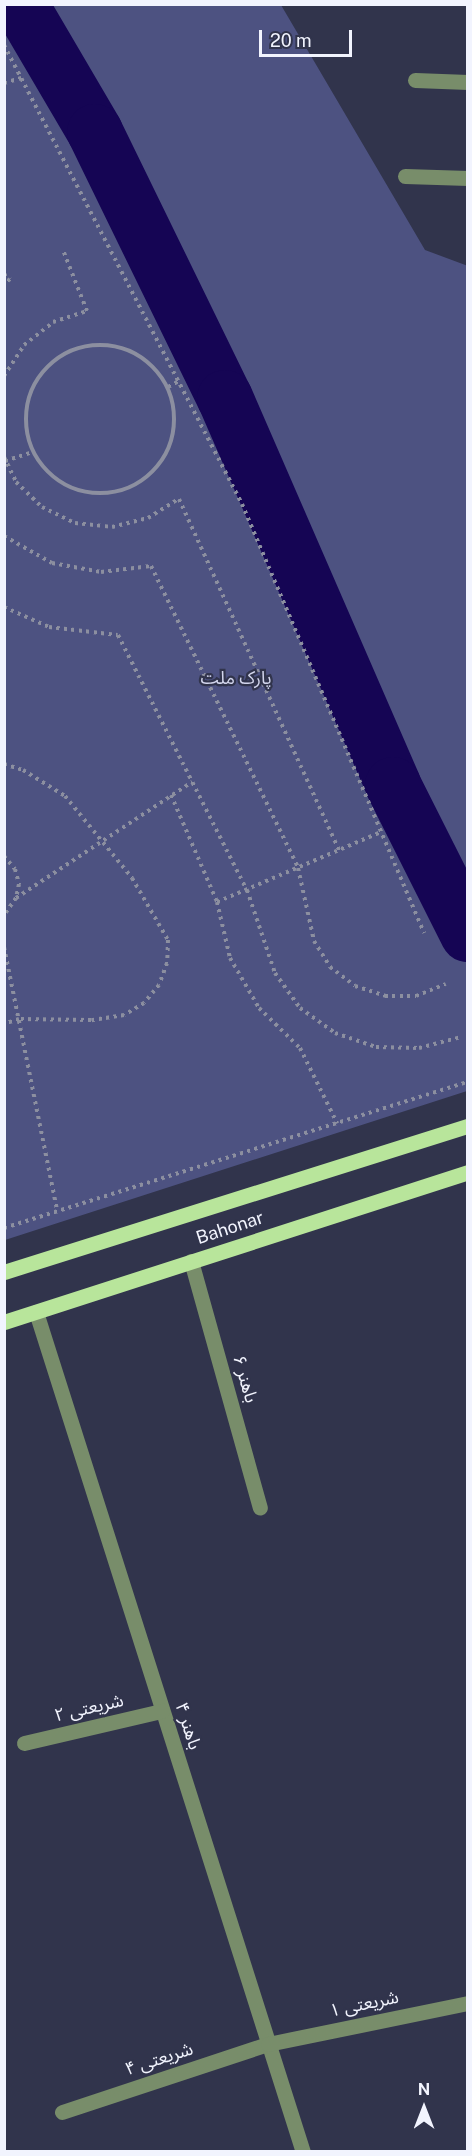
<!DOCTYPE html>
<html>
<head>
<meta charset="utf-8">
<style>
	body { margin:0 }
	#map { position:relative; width:472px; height:2156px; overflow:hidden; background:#31344c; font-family:"Public Sans","Noto Sans Arabic",sans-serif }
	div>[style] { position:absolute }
	.green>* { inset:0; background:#4d5281 }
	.river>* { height:56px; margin:-28px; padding:0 28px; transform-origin:28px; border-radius:28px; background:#150554 }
	.path>* { height:4px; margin-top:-2px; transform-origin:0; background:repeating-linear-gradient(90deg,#8c8fa0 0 3px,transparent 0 7.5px) }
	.path>.ring { margin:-2px; padding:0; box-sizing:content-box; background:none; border:4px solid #8c8fa0; border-radius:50% }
	.minor>* { height:15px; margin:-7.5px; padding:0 7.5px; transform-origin:7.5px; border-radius:7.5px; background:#788d6a }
	.major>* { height:15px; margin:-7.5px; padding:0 7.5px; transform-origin:7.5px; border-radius:7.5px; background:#b8e59b }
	span { translate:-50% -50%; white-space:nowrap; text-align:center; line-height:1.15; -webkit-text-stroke:4.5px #31344c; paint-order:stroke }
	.park-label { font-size:18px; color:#d2d5ec }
	.street-label { font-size:18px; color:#f2f4fe }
	.frame { position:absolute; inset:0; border:6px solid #f2f4fe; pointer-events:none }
	.north { position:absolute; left:394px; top:2078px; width:60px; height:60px; -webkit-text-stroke:4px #31344c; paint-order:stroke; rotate:0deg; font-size:16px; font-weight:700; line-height:24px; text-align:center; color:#f2f4fe }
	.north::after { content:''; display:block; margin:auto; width:21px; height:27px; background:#f2f4fe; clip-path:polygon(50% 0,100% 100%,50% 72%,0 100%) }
	.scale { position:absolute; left:259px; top:30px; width:93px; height:27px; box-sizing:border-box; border:3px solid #f2f4fe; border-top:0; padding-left:8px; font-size:18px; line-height:21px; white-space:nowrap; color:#f2f4fe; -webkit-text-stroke:4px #31344c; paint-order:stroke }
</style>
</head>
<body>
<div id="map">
	<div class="green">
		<div style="clip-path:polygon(4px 5px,281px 5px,425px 250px,468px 266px,467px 1091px,5px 1240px)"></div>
	</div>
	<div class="river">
		<div style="left:20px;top:4px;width:148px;rotate:59.6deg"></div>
		<div style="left:95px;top:132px;width:296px;rotate:64deg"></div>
		<div style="left:225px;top:398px;width:422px;rotate:66.5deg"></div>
		<div style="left:393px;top:785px;width:167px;rotate:63.3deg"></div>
	</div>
	<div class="path">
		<div style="left:4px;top:45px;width:517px;rotate:62.59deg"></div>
		<div style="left:242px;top:504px;width:466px;rotate:67deg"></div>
		<div style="left:4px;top:83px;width:18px;rotate:-16deg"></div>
		<div style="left:4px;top:274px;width:8px;rotate:40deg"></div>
		<div style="left:10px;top:279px;width:8px;rotate:140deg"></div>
		<div class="ring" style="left:26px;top:345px;width:144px;height:144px"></div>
		<div style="left:4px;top:376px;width:37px;rotate:-57deg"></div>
		<div style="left:24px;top:345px;width:37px;rotate:-38deg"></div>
		<div style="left:53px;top:322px;width:36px;rotate:-18deg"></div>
		<div style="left:87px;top:311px;width:66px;rotate:-111.5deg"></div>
		<div style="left:168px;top:387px;width:13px;rotate:-29deg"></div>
		<div style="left:4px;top:457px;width:28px;rotate:64deg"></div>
		<div style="left:16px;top:482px;width:36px;rotate:44deg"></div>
		<div style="left:42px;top:507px;width:37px;rotate:26deg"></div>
		<div style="left:75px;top:523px;width:37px;rotate:6deg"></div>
		<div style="left:112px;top:527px;width:37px;rotate:-14deg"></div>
		<div style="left:148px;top:518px;width:36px;rotate:-32deg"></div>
		<div style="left:179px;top:499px;width:386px;rotate:65.5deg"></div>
		<div style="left:5px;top:461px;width:28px;rotate:-18deg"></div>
		<div style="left:4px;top:536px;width:55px;rotate:29.4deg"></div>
		<div style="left:52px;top:563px;width:50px;rotate:10.4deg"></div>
		<div style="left:101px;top:572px;width:50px;rotate:-6.8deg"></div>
		<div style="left:151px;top:566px;width:336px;rotate:64deg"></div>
		<div style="left:298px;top:868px;width:75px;rotate:77.6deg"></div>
		<div style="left:314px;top:941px;width:31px;rotate:58deg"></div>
		<div style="left:330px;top:967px;width:31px;rotate:37deg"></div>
		<div style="left:355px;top:986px;width:32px;rotate:18deg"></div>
		<div style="left:385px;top:996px;width:31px"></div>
		<div style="left:416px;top:996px;width:32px;rotate:-22deg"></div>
		<div style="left:4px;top:607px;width:49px;rotate:24deg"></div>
		<div style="left:49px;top:627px;width:69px;rotate:6.6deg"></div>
		<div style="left:118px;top:635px;width:286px;rotate:63.2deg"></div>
		<div style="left:247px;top:890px;width:88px;rotate:71.4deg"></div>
		<div style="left:275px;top:973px;width:43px;rotate:54.5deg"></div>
		<div style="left:300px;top:1008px;width:43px;rotate:35.5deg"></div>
		<div style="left:335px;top:1033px;width:43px;rotate:18.9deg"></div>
		<div style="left:376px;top:1047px;width:43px;rotate:1.3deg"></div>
		<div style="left:419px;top:1048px;width:43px;rotate:-14.7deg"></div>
		<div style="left:4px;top:764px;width:20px;rotate:18deg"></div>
		<div style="left:23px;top:770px;width:49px;rotate:31.8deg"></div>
		<div style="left:65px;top:796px;width:106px;rotate:50.7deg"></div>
		<div style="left:132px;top:878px;width:72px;rotate:59.9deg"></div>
		<div style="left:168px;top:940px;width:23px;rotate:92deg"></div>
		<div style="left:167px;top:963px;width:23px;rotate:110deg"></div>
		<div style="left:159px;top:985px;width:23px;rotate:130deg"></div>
		<div style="left:144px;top:1003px;width:23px;rotate:149deg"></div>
		<div style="left:124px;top:1015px;width:33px;rotate:171deg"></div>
		<div style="left:91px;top:1020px;width:72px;rotate:-179.2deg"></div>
		<div style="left:19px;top:1019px;width:16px;rotate:162deg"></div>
		<div style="left:171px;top:795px;width:116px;rotate:66.7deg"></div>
		<div style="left:217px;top:902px;width:57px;rotate:76.9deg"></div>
		<div style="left:230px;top:958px;width:58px;rotate:59.9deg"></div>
		<div style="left:259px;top:1008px;width:57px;rotate:44.3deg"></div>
		<div style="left:300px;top:1048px;width:84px;rotate:63.7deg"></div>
		<div style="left:4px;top:856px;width:17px;rotate:50deg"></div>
		<div style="left:15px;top:869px;width:16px;rotate:75deg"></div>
		<div style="left:19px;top:884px;width:14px;rotate:102deg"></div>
		<div style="left:16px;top:898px;width:21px;rotate:125deg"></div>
		<div style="left:16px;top:898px;width:211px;rotate:-33.4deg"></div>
		<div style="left:217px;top:902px;width:178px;rotate:-23.1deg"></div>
		<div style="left:4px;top:947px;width:269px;rotate:78.6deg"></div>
		<div style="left:4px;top:1228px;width:486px;rotate:-17.5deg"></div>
	</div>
	<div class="minor">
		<div style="left:415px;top:80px;width:53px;rotate:2.2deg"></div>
		<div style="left:405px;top:176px;width:63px;rotate:1.8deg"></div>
		<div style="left:191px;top:1261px;width:256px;rotate:74.4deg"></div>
		<div style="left:36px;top:1312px;width:881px;rotate:72.37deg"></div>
		<div style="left:24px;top:1743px;width:142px;rotate:-13.1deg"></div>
		<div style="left:62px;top:2112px;width:217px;rotate:-18.3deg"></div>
		<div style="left:268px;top:2044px;width:204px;rotate:-11.6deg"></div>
	</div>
	<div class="major">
		<div style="left:4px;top:1272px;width:486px;rotate:-17.5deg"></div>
		<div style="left:4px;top:1322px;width:488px;rotate:-17.9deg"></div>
	</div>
	<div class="park-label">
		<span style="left:236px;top:678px">پارک ملت</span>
	</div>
	<div class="street-label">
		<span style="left:230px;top:1228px;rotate:-18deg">Bahonar</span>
		<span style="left:245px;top:1379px;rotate:74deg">۶ باهنر</span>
		<span style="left:89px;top:1708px;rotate:-13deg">۲ شریعتی</span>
		<span style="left:188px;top:1726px;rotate:72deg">۴ باهنر</span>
		<span style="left:364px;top:2004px;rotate:-12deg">۱ شریعتی</span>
		<span style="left:159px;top:2059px;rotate:-18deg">۴ شریعتی</span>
	</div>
	<div class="frame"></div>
	<div class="north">N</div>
	<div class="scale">20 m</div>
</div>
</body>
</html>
